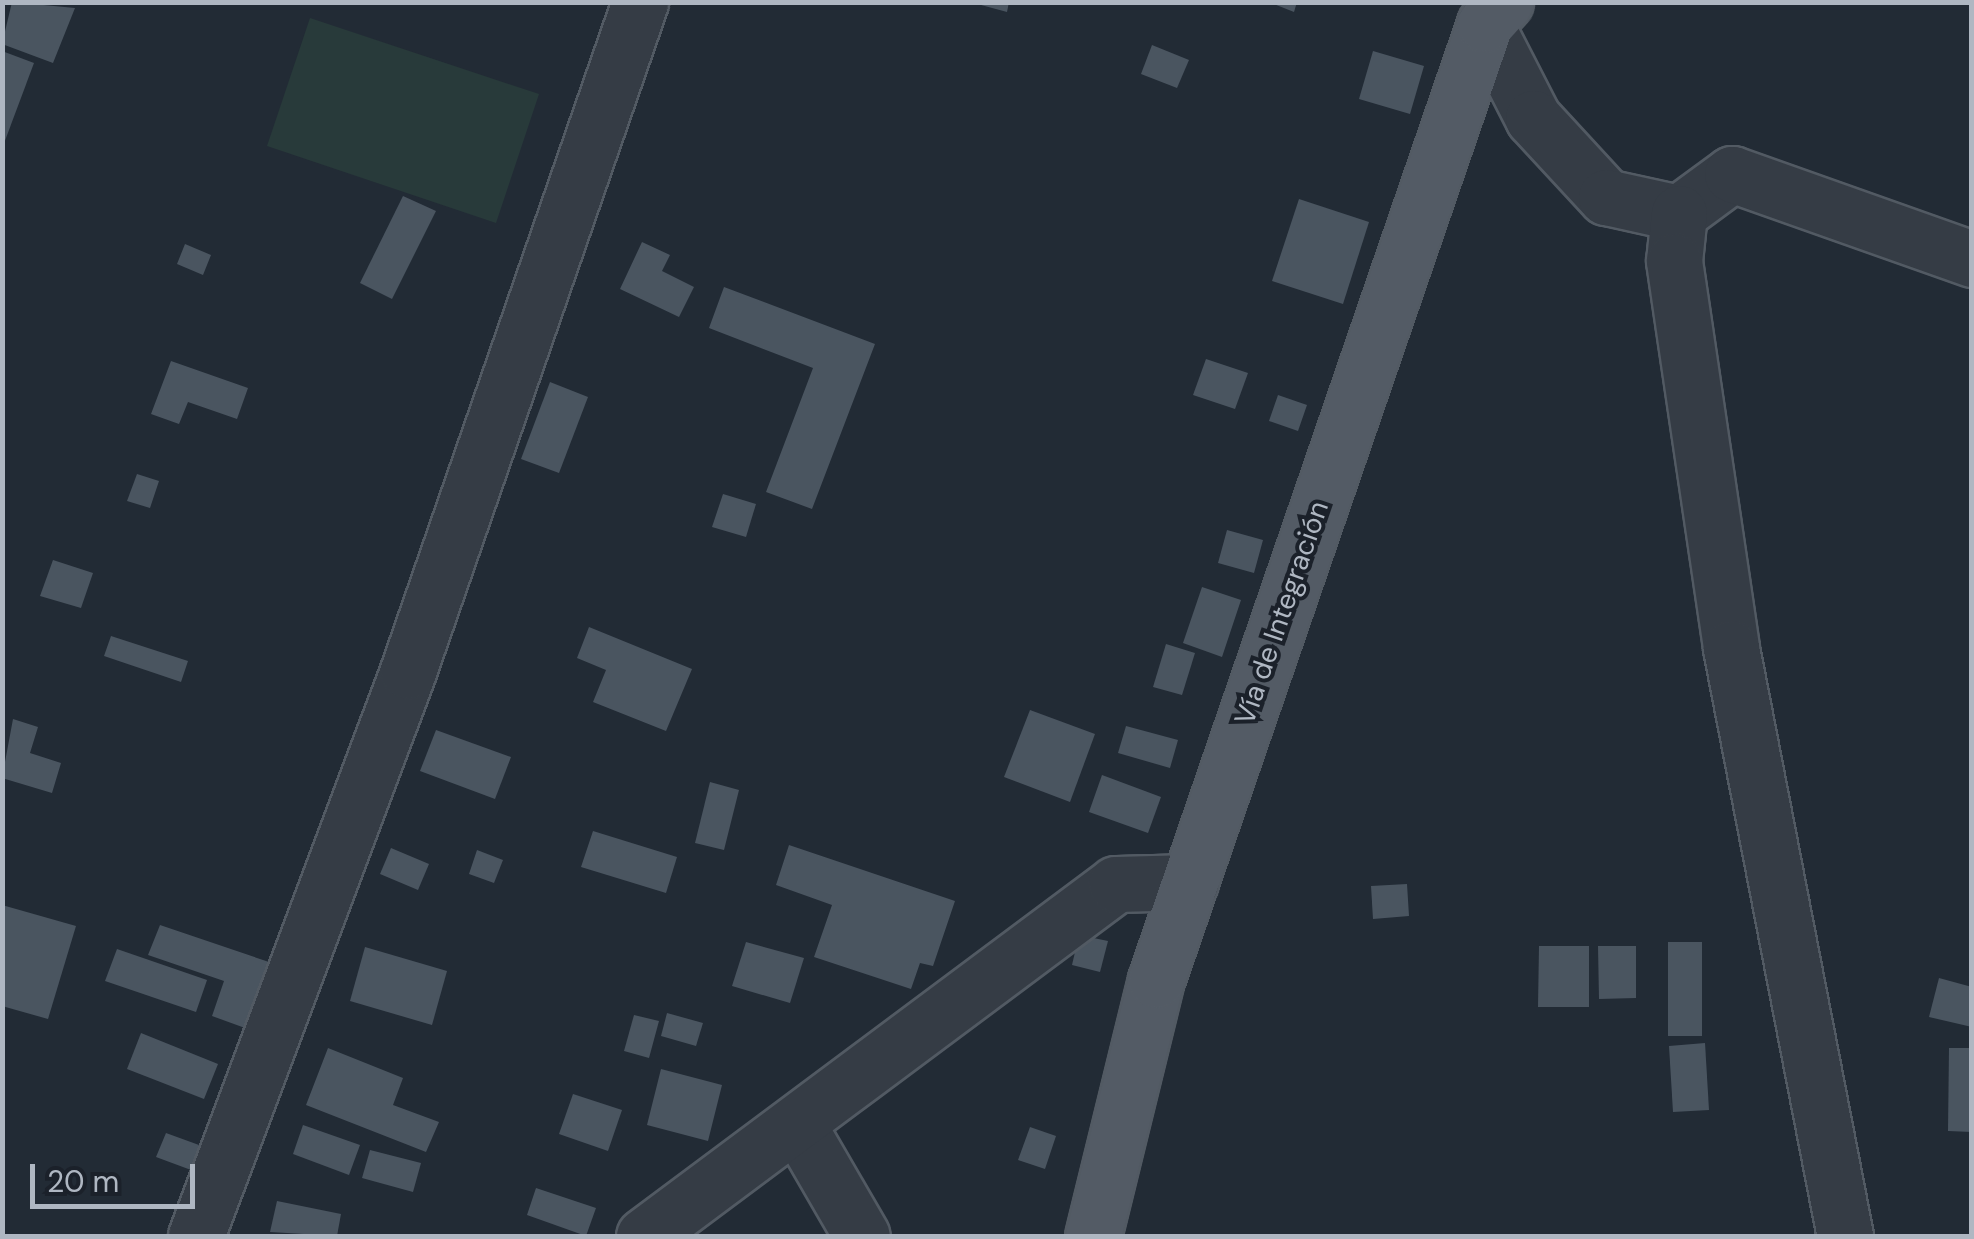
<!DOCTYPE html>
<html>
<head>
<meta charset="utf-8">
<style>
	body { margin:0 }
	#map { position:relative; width:1974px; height:1239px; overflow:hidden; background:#222b35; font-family:"DM Sans",sans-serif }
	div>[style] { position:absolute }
	.green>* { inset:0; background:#283a3a }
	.building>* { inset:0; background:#4a5560 }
	.roads { filter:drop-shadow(2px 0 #525a63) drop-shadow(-2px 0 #525a63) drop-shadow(0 2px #525a63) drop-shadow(0 -2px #525a63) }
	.minor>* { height:55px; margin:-27.5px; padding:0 27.5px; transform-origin:27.5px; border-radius:27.5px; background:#353c45 }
	.major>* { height:55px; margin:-27.5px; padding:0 27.5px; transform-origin:27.5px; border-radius:27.5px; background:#535b65 }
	span { translate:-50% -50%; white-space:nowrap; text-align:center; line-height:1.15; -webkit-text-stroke:8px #1b212a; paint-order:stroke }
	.street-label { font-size:28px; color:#afb7c2 }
	.frame { position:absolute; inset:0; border:5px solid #afb7c2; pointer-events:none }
	.scale { position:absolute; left:30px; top:1164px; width:165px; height:45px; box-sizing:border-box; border:5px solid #afb7c2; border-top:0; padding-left:12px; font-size:30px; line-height:35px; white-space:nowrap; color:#afb7c2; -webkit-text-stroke:8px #1b212a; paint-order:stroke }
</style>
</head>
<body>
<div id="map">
	<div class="green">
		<div style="clip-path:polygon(310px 18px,539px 94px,496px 223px,267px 146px)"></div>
	</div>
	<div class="building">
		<div style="clip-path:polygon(12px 2px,75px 8px,53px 63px,2px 44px)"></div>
		<div style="clip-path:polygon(970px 2px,1009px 2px,1007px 12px)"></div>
		<div style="clip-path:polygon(1269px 2px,1297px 2px,1294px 12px)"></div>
		<div style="clip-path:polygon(1152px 45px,1189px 60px,1177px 88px,1141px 74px)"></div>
		<div style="clip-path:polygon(2px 51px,34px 63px,3px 146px,2px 146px)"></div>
		<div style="clip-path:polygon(1373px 51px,1424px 66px,1410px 114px,1359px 99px)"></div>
		<div style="clip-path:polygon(403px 196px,436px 211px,392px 299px,360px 283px)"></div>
		<div style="clip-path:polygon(1299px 199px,1369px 222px,1343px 304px,1272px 281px)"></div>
		<div style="clip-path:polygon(642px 242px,670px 255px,662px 271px,694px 287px,679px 317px,620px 289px)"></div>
		<div style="clip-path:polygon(185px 244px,211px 255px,203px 275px,177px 264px)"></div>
		<div style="clip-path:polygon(724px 287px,875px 344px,812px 509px,766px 492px,813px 368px,709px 328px)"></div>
		<div style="clip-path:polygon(1206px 359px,1248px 373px,1235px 409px,1193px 395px)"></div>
		<div style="clip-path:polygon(171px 361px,248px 388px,237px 419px,188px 402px,179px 424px,151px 414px)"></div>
		<div style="clip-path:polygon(550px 382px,588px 397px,559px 473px,521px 459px)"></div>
		<div style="clip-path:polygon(1278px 395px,1307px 405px,1298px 431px,1269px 421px)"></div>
		<div style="clip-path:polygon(137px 474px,159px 481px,150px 508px,127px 501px)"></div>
		<div style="clip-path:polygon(723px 494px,756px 504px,746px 537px,712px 527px)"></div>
		<div style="clip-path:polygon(1227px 530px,1263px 540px,1254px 573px,1218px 563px)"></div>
		<div style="clip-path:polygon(53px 560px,93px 573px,81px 608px,40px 596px)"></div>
		<div style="clip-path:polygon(1202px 587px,1241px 600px,1222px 657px,1183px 643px)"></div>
		<div style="clip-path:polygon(589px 627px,692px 669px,666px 731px,593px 702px,606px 670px,577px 658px)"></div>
		<div style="clip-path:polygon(111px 636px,188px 661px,181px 682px,104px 656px)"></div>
		<div style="clip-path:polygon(1166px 644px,1195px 653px,1182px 695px,1153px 687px)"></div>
		<div style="clip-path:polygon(1030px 710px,1095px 734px,1070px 802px,1004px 777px)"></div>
		<div style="clip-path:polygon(13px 719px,38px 727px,30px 753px,61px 763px,52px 793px,2px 778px)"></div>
		<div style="clip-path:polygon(1126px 726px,1178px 740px,1170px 768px,1118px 753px)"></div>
		<div style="clip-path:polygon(436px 730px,511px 757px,495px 799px,420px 771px)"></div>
		<div style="clip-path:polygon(1102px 775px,1161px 797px,1148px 833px,1089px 812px)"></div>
		<div style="clip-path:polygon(710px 782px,739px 790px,724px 850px,695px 843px)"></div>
		<div style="clip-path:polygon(593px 831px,677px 857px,666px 893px,581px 867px)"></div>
		<div style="clip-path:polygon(789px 845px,955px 901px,933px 966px,920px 963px,911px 989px,814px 957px,832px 905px,776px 885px)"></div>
		<div style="clip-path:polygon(391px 848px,429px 864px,418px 890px,380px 874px)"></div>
		<div style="clip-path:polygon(477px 850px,503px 860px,494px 883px,469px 874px)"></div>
		<div style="clip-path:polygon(1407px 884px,1409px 916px,1373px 919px,1371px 886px)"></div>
		<div style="clip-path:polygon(2px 905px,76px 926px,48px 1019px,2px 1006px)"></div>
		<div style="clip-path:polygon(160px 925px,269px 962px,245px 1028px,212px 1016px,224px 981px,148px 955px)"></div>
		<div style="clip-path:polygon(1079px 935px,1108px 941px,1100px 972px,1072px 965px)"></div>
		<div style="clip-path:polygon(746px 942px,804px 958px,790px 1003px,732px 986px)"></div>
		<div style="clip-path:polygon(1668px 942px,1702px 942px,1702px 1036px,1668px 1036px)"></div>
		<div style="clip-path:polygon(1539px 946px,1589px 946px,1589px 1007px,1538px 1007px)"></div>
		<div style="clip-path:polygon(1598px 946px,1636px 946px,1636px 998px,1599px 999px)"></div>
		<div style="clip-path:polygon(365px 947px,447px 971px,432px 1025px,350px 1001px)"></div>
		<div style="clip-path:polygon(117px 949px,207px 980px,196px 1012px,105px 981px)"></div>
		<div style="clip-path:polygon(1939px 978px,1972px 987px,1972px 1027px,1929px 1017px)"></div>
		<div style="clip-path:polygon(667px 1013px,703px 1023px,696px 1046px,661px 1036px)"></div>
		<div style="clip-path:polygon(634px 1015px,659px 1021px,649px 1058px,624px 1051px)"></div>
		<div style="clip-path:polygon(141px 1033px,218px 1064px,204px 1099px,127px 1069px)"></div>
		<div style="clip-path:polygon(1705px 1043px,1709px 1110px,1673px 1112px,1669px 1046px)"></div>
		<div style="clip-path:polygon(328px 1048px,403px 1078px,393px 1105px,439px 1122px,426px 1152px,306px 1105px)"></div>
		<div style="clip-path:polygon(1949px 1048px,1972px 1048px,1972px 1132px,1948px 1131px)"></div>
		<div style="clip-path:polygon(661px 1069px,722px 1085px,708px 1141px,647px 1125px)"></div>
		<div style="clip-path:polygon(573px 1094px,622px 1110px,608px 1151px,559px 1134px)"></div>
		<div style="clip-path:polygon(303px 1125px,360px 1145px,349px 1175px,293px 1154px)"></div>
		<div style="clip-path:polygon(1030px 1127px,1056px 1136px,1045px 1169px,1018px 1160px)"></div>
		<div style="clip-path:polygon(166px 1133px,199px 1145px,191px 1170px,156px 1157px)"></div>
		<div style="clip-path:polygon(370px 1150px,421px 1163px,413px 1192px,362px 1178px)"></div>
		<div style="clip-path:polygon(536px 1188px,596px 1208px,586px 1236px,527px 1215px)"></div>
		<div style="clip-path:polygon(277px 1201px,341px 1214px,337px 1236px,270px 1232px)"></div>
	</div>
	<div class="roads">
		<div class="minor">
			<div style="left:1485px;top:24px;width:106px;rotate:62.9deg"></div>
			<div style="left:1533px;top:118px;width:108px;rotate:47.3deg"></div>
			<div style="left:1606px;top:197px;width:75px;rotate:12.4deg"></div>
			<div style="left:1679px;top:213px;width:66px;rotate:-36.3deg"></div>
			<div style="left:1732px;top:174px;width:255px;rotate:19.5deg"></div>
			<div style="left:1679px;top:213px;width:48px;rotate:95.9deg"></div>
			<div style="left:1674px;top:261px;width:391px;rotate:81.6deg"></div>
			<div style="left:1731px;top:648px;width:599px;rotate:79.03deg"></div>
			<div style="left:797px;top:1124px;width:129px;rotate:59.9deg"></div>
			<div style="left:196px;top:1236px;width:603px;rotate:-69.43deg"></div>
			<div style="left:408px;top:671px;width:708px;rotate:-70.87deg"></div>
			<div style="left:644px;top:1236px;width:589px;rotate:-36.71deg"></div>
			<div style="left:1116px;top:884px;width:74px;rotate:-1.5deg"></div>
		</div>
		<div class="major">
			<div style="left:1093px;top:1236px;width:264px;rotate:-76.2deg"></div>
			<div style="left:1156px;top:980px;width:1011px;rotate:-71.01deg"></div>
			<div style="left:1485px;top:24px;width:30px;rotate:-48deg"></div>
		</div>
	</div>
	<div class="street-label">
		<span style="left:1282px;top:613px;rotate:-71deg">Vía de Integración</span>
	</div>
	<div class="frame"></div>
	<div class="scale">20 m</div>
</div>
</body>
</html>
